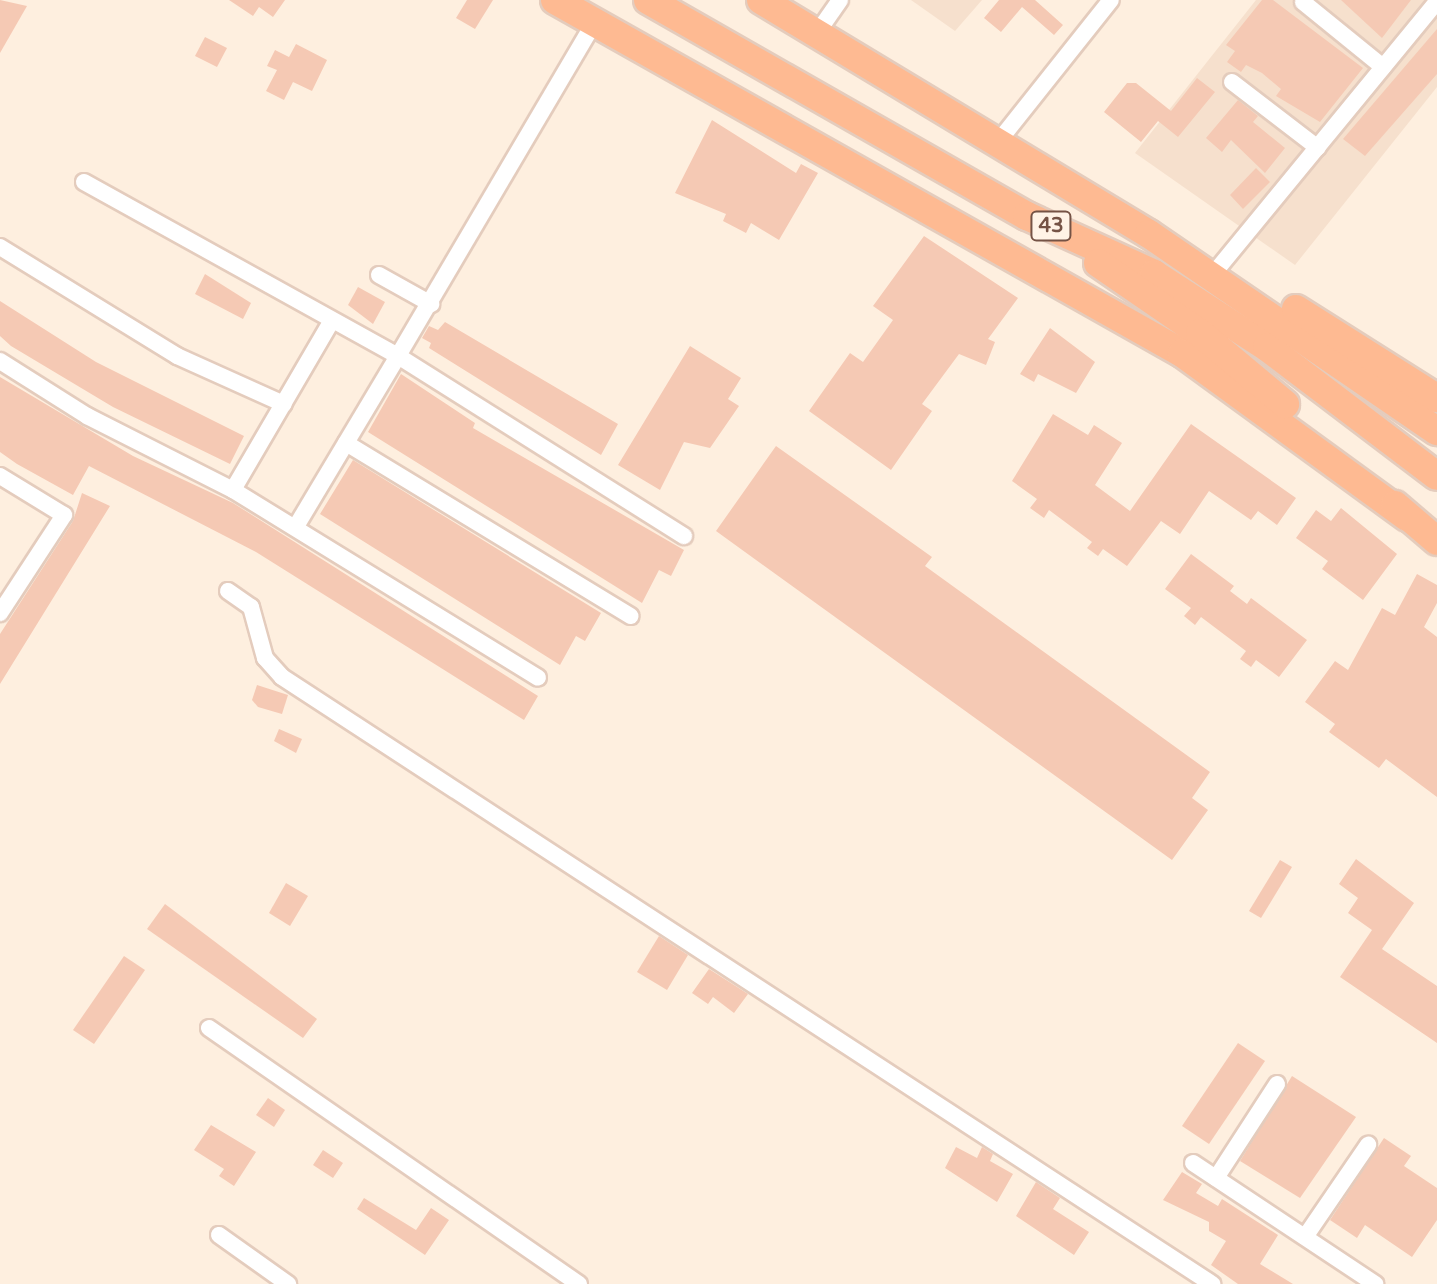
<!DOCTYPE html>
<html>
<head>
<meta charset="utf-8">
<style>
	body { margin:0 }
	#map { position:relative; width:1437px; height:1284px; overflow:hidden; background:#feefdf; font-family:"Varela Round",sans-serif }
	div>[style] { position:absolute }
	.residential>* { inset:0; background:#f6e0cd }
	.building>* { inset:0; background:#f5c9b4 }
	.roads { filter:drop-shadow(2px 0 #e4ccbd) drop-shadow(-2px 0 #e4ccbd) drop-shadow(0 2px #e4ccbd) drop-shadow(0 -2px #e4ccbd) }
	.minor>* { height:16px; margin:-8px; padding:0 8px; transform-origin:8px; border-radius:8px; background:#fff }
	.trunk>* { height:28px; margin:-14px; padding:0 14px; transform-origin:14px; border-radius:14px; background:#feba92 }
	span { translate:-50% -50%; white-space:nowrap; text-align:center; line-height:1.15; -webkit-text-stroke:6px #fff3e6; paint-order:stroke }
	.shield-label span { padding:2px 6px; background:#fff3e6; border:2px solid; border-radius:6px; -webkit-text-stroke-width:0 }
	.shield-label { font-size:20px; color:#755345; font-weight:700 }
</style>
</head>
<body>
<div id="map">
	<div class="residential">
		<div style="clip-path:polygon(911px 0,982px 0,955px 31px)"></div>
		<div style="clip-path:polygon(1256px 0,1437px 0,1437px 87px,1295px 265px,1135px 153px)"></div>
	</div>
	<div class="building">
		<div style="clip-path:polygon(0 0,27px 6px,0 53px)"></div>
		<div style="clip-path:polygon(229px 0,285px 0,273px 17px,259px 7px,253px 16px)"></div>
		<div style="clip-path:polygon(467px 0,493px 0,475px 29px,456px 18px)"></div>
		<div style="clip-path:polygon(999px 0,1035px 0,1063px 25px,1054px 35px,1022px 7px,1001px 32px,984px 18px)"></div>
		<div style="clip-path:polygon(1262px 0,1273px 0,1363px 68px,1320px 122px,1276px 96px,1281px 89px,1262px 73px,1246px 65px,1241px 72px,1227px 62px,1235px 51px,1226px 45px)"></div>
		<div style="clip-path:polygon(1341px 0,1411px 0,1382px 38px)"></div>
		<div style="clip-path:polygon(1437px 29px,1437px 74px,1365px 156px,1343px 139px)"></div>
		<div style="clip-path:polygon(205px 37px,227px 48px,217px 67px,195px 56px)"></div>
		<div style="clip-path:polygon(296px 44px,327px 60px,312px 91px,293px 82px,284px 100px,266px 91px,277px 70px,267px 66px,275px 50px,289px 57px)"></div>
		<div style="clip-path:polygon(1197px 78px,1215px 92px,1178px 137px,1158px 121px,1141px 142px,1104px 112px,1127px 83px,1136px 83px,1171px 111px)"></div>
		<div style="clip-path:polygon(1238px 100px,1258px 116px,1253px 122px,1285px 148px,1265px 173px,1231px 140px,1222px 152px,1206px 138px)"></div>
		<div style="clip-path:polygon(712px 120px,796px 173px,801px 164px,818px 173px,779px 240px,751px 223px,746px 233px,723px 221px,726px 214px,675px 193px)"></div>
		<div style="clip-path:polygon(1256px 168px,1270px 182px,1243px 209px,1230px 195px)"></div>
		<div style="clip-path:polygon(924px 236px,1018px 298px,988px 339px,995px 342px,986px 365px,959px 354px,922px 404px,932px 411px,891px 470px,809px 411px,850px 353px,863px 362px,893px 320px,873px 306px)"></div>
		<div style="clip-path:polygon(205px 274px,251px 303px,243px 319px,195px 294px)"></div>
		<div style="clip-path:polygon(358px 287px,385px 302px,373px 324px,348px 305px)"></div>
		<div style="clip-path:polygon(0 301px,96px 362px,244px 436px,230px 464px,113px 407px,11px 346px,0 336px)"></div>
		<div style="clip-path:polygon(445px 322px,618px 424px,601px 455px,429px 348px,431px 343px,422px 338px,429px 326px,438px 330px)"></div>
		<div style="clip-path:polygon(1050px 328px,1095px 362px,1076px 393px,1038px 374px,1034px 382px,1020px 374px)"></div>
		<div style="clip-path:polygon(690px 346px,741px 378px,728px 399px,739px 406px,710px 448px,684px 442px,660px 490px,618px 465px)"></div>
		<div style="clip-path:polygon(401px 374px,475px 423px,473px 428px,684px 550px,671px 576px,659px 570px,642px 603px,368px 432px)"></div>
		<div style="clip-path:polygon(0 377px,133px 456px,233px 503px,538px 696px,524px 720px,256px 552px,89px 466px,73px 495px,17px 464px,0 452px)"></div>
		<div style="clip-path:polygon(1053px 414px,1088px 435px,1094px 425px,1122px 443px,1095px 485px,1130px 511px,1191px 424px,1296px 498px,1277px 525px,1258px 511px,1251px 520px,1209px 491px,1180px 534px,1161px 521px,1127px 566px,1103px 549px,1098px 556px,1087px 548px,1092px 542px,1049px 510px,1044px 518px,1030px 508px,1037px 499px,1012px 481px)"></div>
		<div style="clip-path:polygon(776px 446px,932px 557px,925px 566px,1210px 772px,1192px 798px,1208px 810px,1172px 860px,716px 531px)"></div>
		<div style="clip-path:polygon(353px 460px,601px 613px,585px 641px,576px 636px,560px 665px,320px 514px)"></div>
		<div style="clip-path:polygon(82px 493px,110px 506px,0 684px,0 634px,73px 521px)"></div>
		<div style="clip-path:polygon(1341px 508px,1397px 554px,1363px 600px,1322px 569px,1328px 561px,1296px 538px,1316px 510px,1331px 521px)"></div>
		<div style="clip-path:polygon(1191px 554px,1234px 586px,1230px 591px,1247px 604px,1251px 598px,1307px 640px,1279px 677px,1256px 660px,1251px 667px,1240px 659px,1246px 651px,1201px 617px,1195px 625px,1184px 616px,1191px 608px,1165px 589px)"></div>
		<div style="clip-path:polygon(1417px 574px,1437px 585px,1437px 603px,1424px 627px,1437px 637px,1437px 797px,1386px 759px,1379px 768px,1329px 732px,1335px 724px,1305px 702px,1335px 661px,1348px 670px,1382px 608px,1395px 615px)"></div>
		<div style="clip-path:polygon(257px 685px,288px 695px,282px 714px,258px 707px,252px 700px)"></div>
		<div style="clip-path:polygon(279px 729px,302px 739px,296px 753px,274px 741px)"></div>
		<div style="clip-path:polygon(1356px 859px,1414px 903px,1382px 949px,1437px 986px,1437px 1043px,1340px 977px,1372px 930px,1348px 913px,1358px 898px,1339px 884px)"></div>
		<div style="clip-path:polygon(1280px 860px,1292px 867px,1261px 918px,1249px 911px)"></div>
		<div style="clip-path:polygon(286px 883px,308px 896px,290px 926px,269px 913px)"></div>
		<div style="clip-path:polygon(165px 904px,317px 1019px,303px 1038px,147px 929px)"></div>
		<div style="clip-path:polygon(659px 936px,688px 955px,667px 990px,637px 972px)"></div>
		<div style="clip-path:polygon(124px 956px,145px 970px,94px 1044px,73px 1030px)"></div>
		<div style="clip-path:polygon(709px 969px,748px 994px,734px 1013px,713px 997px,708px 1004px,692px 993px)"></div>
		<div style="clip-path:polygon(1238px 1043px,1265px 1061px,1209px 1144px,1182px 1126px)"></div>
		<div style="clip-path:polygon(1292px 1076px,1356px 1117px,1300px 1198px,1240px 1161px)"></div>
		<div style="clip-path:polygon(268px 1098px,285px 1110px,274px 1127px,256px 1115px)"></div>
		<div style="clip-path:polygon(211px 1125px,256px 1152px,234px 1186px,219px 1176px,224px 1169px,194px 1150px)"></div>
		<div style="clip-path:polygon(1384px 1138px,1411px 1156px,1404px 1166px,1437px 1188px,1437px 1220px,1412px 1257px,1365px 1225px,1357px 1238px,1330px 1220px)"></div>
		<div style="clip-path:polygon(956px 1147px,977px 1158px,982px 1147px,993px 1154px,990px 1161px,1013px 1174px,997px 1202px,945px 1168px)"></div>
		<div style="clip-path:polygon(323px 1150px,343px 1163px,333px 1178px,313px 1165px)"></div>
		<div style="clip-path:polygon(1182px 1172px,1202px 1184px,1196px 1193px,1218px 1206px,1222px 1199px,1278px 1235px,1260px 1264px,1293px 1284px,1238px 1284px,1211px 1265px,1226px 1241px,1209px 1231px,1209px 1222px,1163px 1200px)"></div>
		<div style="clip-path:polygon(1036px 1182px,1060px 1198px,1053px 1209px,1089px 1232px,1074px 1255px,1016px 1216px)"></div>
		<div style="clip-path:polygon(364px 1198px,416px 1230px,431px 1208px,449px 1220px,425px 1255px,357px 1209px)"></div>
	</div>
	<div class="roads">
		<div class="minor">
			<div style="left:1303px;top:2px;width:103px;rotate:39.1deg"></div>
			<div style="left:594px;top:23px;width:386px;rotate:120.5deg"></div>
			<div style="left:398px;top:356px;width:338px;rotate:32.2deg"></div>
			<div style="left:817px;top:33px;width:40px;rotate:-55.1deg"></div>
			<div style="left:1232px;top:82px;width:108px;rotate:37.5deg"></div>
			<div style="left:998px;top:142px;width:181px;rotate:-51.5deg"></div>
			<div style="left:84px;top:182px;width:359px;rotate:29deg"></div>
			<div style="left:398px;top:356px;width:197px;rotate:120.9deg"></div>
			<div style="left:0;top:247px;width:208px;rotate:31.6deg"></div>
			<div style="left:177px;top:356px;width:117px;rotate:24.2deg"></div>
			<div style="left:1219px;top:267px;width:343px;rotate:-50.6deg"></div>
			<div style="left:379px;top:275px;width:60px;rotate:29.1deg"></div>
			<div style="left:331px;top:322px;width:194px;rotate:120.3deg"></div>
			<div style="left:233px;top:490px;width:358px;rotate:31.6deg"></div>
			<div style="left:0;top:361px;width:103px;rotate:32.3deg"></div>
			<div style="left:87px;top:416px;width:164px;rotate:26.9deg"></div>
			<div style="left:346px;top:443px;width:333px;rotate:31.3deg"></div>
			<div style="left:0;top:476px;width:75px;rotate:31.4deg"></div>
			<div style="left:64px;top:515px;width:117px;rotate:123.1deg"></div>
			<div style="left:228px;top:591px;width:28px;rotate:35deg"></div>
			<div style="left:251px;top:607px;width:53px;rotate:74.6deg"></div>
			<div style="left:265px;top:658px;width:25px;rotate:48deg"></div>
			<div style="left:282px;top:677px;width:1111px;rotate:33.13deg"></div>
			<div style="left:209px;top:1028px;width:450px;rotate:34.7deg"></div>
			<div style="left:1193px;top:1163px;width:219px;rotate:33.6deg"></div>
			<div style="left:1216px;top:1178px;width:112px;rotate:-57deg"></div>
			<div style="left:219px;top:1235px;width:85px;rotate:35.4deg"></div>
			<div style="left:1305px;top:1237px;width:112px;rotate:-55.6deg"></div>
		</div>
		<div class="trunk">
			<div style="left:555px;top:0;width:720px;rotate:29.38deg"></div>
			<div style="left:1182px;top:353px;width:278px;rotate:36.1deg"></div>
			<div style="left:648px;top:0;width:436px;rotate:29.7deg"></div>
			<div style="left:1027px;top:216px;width:140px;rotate:24.5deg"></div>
			<div style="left:1154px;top:274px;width:135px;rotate:32.9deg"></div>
			<div style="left:1267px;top:347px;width:213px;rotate:37.2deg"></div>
			<div style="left:761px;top:0;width:453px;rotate:31.1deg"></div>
			<div style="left:1149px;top:234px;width:349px;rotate:34.4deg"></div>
			<div style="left:1098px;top:263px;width:124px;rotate:34.5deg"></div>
			<div style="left:1200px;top:333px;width:111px;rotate:39.9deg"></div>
			<div style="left:1296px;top:309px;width:167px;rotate:32.3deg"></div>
			<div style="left:1395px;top:505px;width:55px;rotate:40.6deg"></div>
		</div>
	</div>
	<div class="shield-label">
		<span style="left:1051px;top:226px">43</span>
	</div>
</div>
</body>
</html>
